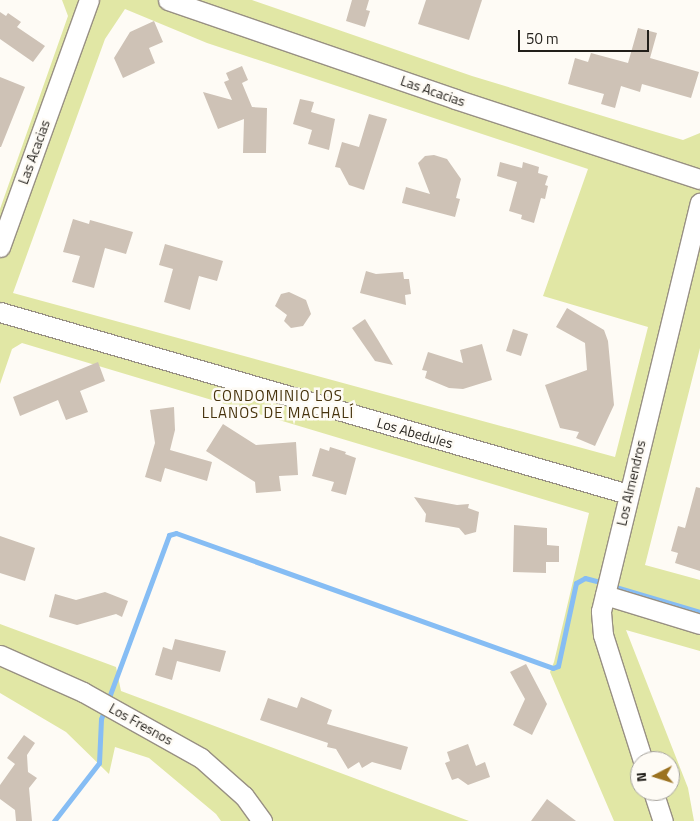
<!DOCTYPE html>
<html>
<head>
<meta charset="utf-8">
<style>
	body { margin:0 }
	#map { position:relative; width:700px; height:821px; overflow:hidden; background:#fefbf5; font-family:"Titillium Web",sans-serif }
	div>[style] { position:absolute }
	.green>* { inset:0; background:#e1e7a5 }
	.stream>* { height:5px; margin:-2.5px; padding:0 2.5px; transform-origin:2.5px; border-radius:2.5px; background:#86bdf4 }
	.building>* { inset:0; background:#cec2b6 }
	.roads { filter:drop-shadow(1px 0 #989083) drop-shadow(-1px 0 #989083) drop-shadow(0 1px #989083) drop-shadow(0 -1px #989083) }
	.minor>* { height:19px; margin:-9.5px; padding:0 9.5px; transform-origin:9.5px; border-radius:9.5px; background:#fff }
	span { translate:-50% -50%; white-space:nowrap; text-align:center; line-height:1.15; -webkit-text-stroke:5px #fefbf5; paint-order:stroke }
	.street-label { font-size:14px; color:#221f1a }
	.neighbourhood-label { font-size:15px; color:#46320c; letter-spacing:1px }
	.north { position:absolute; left:630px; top:751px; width:50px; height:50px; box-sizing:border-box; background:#fefbf5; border:1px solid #a6a39d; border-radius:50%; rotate:265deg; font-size:14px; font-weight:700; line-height:20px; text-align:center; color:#221f1a }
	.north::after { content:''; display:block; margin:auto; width:18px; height:22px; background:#9b7220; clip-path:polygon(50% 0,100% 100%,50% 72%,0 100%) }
	.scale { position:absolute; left:518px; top:30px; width:131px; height:22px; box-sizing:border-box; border:2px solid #221f1a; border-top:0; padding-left:6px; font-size:15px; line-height:18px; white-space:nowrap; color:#221f1a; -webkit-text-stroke:4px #fefbf5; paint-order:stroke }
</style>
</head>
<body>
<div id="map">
	<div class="green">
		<div style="clip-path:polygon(evenodd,62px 0,252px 0,472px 76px,639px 127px,683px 140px,700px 133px,700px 348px,645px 565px,700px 580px,700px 651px,626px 630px,688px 788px,694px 821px,614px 821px,550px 672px,554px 662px,589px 513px,22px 343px,12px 349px,0 384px,0 209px,68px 16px,62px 0,125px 9px,207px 43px,588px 169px,543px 296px,648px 327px,615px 457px,13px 293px,105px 39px,125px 9px,62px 0,640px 761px,670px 761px,670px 791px,640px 791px,640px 761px)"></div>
		<div style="clip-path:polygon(0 624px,116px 667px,121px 691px,469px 821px,221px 821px,216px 814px,149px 758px,115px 747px,109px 774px,66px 732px,0 693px)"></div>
	</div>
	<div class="stream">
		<div style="left:612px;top:586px;width:92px;rotate:16.5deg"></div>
		<div style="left:54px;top:821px;width:73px;rotate:-52.2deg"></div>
		<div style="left:99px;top:763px;width:44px;rotate:-87.4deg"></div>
		<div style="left:101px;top:719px;width:196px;rotate:-69.7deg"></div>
		<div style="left:169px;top:535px;width:7px;rotate:-16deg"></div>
		<div style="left:176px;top:533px;width:400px;rotate:19.7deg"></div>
		<div style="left:553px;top:668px;width:5px;rotate:-22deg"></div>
		<div style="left:558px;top:666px;width:85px;rotate:-77.8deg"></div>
		<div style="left:576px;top:583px;width:10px;rotate:-29deg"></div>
		<div style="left:585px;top:578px;width:20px;rotate:15deg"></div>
	</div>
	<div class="building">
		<div style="clip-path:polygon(352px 0,369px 0,366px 10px,370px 11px,365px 27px,346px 21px)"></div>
		<div style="clip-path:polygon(426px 0,482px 0,469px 40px,418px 24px)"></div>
		<div style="clip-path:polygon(0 12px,6px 16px,8px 13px,21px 22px,17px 27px,45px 46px,33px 62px,0 39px)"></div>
		<div style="clip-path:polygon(154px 21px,163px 42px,149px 48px,155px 63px,123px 78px,114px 58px,130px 32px)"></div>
		<div style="clip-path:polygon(638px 28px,657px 33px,650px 58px,699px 72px,691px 98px,642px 84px,640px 92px,621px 86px,615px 108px,601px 104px,604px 94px,568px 84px,575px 58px,588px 62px,591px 53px,628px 63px)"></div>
		<div style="clip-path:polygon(242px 66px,248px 80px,242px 83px,252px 107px,267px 108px,266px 153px,243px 153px,244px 119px,218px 129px,203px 92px,232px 100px,224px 82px,229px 80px,226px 73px)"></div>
		<div style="clip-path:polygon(0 77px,25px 87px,1px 147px,0 147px)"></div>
		<div style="clip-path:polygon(300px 99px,314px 102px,311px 112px,335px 119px,329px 150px,308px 144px,312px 130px,293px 124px)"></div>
		<div style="clip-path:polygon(369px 114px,387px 119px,364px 190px,349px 185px,340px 168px,335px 167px,342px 142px,359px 147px)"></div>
		<div style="clip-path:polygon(434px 155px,447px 159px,461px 179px,456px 198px,460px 199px,455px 217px,402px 203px,406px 187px,430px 194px,418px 163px,425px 156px)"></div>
		<div style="clip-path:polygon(500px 162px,522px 168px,523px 162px,539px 167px,538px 173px,548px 176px,545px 185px,548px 186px,545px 199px,541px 198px,534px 223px,521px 219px,522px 215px,509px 211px,517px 182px,497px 176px)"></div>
		<div style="clip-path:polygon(73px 219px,89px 224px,90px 220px,133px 232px,126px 254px,105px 248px,94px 288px,72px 282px,80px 256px,63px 252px)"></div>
		<div style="clip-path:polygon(165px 244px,223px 261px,217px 281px,199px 276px,190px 310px,164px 302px,173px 269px,159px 265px)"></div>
		<div style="clip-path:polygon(366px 271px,376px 274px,403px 272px,404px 279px,409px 279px,411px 294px,405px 295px,406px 305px,360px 293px)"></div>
		<div style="clip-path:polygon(289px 292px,306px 300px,311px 314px,303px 326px,291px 328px,284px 321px,287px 315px,275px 306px,281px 294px)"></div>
		<div style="clip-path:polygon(567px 308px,604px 330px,608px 341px,614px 405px,595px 446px,576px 438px,579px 432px,560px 428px,545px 385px,587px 370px,585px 343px,556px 327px)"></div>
		<div style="clip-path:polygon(365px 319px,378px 340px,393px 365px,375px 361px,352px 328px)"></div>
		<div style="clip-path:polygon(513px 329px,528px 334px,521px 356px,506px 351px)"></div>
		<div style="clip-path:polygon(482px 344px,492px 380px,463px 389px,449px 388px,425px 378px,427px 371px,422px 370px,428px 352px,463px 363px,460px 350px)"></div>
		<div style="clip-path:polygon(98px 362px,105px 381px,80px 391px,88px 412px,66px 420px,58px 400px,20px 416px,13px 397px)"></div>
		<div style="clip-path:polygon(174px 407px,175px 430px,170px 450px,212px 462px,207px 481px,165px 468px,161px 482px,145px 477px,155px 443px,150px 410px)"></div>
		<div style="clip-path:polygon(223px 424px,256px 445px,296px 442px,298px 475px,279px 476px,281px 491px,256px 493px,255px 482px,206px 451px)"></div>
		<div style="clip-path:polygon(330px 447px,346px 452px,345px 454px,356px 458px,346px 495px,331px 491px,334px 482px,312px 476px,320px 448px,329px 451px)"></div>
		<div style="clip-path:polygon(696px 487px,700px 488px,700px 571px,675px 563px,678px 553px,671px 551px,678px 526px,685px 528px)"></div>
		<div style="clip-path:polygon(414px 497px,457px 505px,469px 504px,468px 508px,479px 512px,476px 532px,465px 535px,459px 528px,425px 522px,426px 514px)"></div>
		<div style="clip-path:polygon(514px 525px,547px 528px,547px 545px,559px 546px,559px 562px,546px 562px,546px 573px,513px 572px)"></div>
		<div style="clip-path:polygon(0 536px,35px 548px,25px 581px,0 573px)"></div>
		<div style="clip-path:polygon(105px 592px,128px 601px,122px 617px,116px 614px,77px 625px,49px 617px,55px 594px,76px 600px)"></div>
		<div style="clip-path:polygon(175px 639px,226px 651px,220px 672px,177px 661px,172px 680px,155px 675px,163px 647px,172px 650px)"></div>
		<div style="clip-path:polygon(526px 664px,547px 704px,532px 735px,513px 725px,525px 699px,510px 672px)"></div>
		<div style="clip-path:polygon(301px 697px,332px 710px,327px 724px,408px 747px,401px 770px,372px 762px,362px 768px,359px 762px,348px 769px,336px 749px,327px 747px,328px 743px,260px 720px,268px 698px,297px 708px)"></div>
		<div style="clip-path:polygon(24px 735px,35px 743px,27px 755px,28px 772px,37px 778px,29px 788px,32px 821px,16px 821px,15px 810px,0 799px,0 785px,15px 764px,7px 758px)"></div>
		<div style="clip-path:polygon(468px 744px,476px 766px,485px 762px,490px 777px,468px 785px,458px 778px,452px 780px,445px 763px,450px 761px,447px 752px)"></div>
		<div style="clip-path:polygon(547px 799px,576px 821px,531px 821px)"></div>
	</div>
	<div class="roads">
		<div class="minor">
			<div style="left:168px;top:0;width:304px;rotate:19deg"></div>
			<div style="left:455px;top:99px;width:258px;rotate:18.1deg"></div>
			<div style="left:0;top:247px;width:263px;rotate:-70.2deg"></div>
			<div style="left:0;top:312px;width:654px;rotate:16.16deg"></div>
			<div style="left:605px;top:595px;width:99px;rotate:17deg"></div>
			<div style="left:0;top:655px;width:91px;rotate:24deg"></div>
			<div style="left:83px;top:692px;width:135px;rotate:29.2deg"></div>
			<div style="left:201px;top:758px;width:57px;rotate:41.5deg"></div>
			<div style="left:244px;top:796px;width:31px;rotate:54deg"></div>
			<div style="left:643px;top:761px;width:132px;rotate:-107.6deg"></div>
			<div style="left:603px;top:635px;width:24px;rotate:-95deg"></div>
			<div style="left:601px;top:611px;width:420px;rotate:-76.4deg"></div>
			<div style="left:653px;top:791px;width:32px;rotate:72deg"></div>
		</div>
	</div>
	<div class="street-label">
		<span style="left:433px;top:91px;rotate:19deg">Las Acacias</span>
		<span style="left:34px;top:152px;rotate:-70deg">Las Acacias</span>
		<span style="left:415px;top:433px;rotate:16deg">Los Abedules</span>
		<span style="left:631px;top:483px;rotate:-77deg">Los Almendros</span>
		<span style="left:141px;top:724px;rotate:29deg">Los Fresnos</span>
	</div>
	<div class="neighbourhood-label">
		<span style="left:278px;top:404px">CONDOMINIO LOS<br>LLANOS DE MACHALÍ</span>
	</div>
	<div class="north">N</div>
	<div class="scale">50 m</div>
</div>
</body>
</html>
